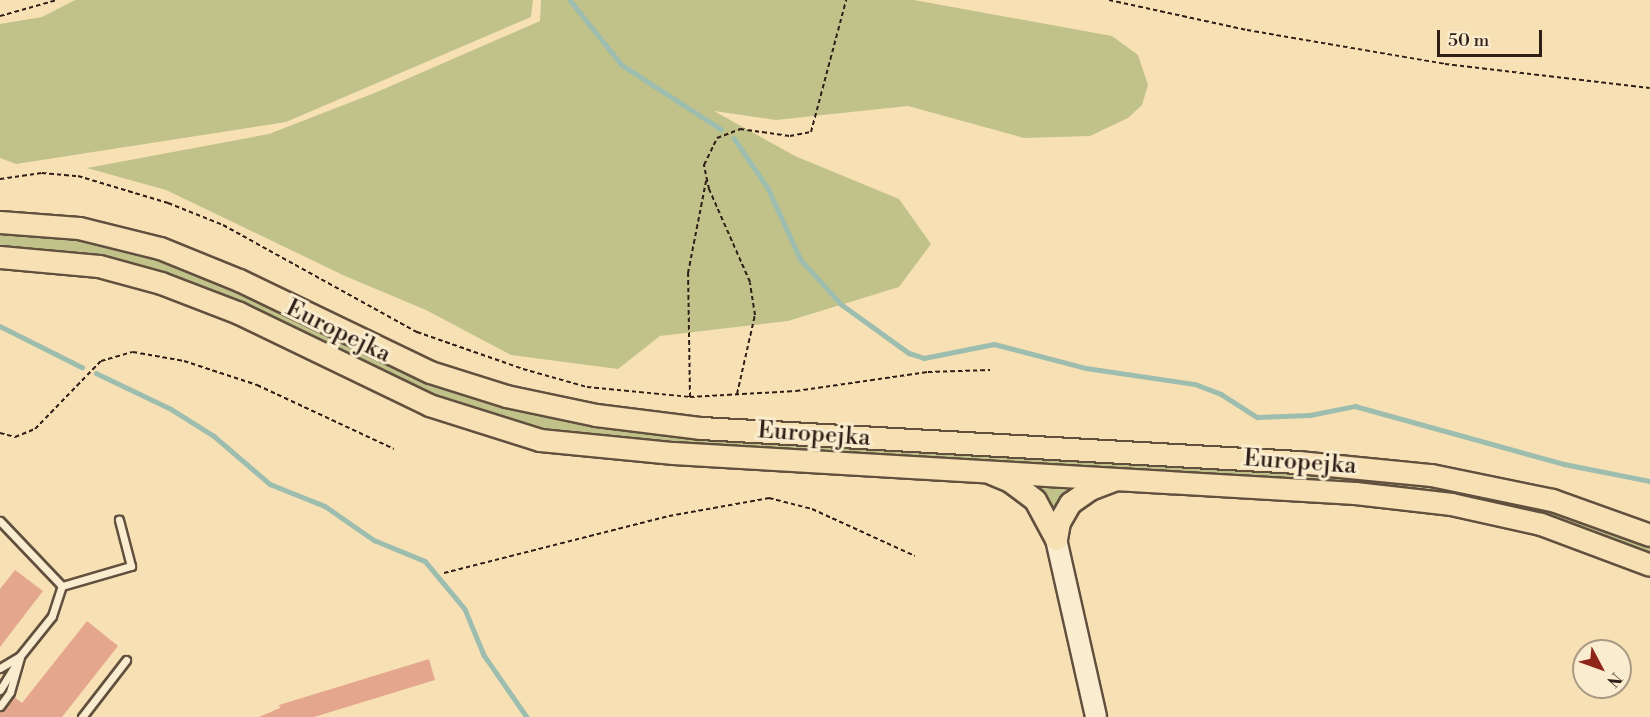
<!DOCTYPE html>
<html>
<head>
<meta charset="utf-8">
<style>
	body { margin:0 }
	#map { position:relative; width:1650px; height:717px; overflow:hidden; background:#f7e1b4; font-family:"Libre Bodoni",serif }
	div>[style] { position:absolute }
	.green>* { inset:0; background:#c1c28a }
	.stream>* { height:4.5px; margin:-2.25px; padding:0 2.25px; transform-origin:2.25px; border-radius:2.25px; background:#9dbdaf }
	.building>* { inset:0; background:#e4a68d }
	.path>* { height:2px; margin-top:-1px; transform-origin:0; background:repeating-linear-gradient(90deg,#301f18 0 4.5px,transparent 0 7.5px) }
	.roads { filter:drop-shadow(2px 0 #62503f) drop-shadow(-2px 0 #62503f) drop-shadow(0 2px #62503f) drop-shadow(0 -2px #62503f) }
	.lane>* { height:7px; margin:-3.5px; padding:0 3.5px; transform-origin:3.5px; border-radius:3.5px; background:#faecce }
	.secondary>* { height:20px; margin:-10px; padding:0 10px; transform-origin:10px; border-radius:10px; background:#faecce }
	.primary>* { height:21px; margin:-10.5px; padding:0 10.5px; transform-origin:10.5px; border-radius:10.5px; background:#f7e1b4 }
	span { translate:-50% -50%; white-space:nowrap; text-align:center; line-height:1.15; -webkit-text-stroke:6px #faecce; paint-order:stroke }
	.street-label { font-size:24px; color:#301f18 }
	.north { position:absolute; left:1572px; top:639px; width:60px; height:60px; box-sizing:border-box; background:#faecce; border:2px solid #a99a85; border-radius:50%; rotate:131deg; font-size:16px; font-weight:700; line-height:24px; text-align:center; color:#301f18 }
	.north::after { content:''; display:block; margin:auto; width:21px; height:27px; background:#8f2418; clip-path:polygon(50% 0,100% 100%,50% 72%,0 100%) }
	.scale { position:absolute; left:1437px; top:30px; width:105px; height:27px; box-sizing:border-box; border:3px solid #301f18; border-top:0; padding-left:8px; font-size:18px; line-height:21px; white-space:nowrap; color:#301f18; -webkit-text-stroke:4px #faecce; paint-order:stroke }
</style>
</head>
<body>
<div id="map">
	<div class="green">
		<div style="clip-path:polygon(75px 0,533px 0,531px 17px,286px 122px,16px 164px,0 158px,0 24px,42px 17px)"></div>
		<div style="clip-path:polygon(541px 0,914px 0,1112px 36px,1138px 55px,1148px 85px,1142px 105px,1128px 118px,1090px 136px,1024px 138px,908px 106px,776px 120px,714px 111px,795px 156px,899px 199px,931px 244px,899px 287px,788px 321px,660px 336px,618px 369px,511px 355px,426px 310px,345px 276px,166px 190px,87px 168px,269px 134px,377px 92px,540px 21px)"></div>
		<div style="clip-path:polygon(0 232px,71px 236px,156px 257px,505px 406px,574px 422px,686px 436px,1299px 472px,1431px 485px,1543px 509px,1642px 543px,1650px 546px,1650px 554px,1540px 516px,537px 429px,473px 411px,68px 254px,0 247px)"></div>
		<div style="clip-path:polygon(1026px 480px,1081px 484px,1055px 515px)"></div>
	</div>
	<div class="stream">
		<div style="left:570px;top:0;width:83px;rotate:51.3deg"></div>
		<div style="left:622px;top:65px;width:118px;rotate:32.9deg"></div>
		<div style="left:734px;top:138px;width:60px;rotate:55.8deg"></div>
		<div style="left:768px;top:188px;width:79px;rotate:65.4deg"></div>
		<div style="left:801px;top:260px;width:59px;rotate:47.7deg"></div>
		<div style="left:841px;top:304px;width:84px;rotate:35.8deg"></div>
		<div style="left:909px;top:353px;width:16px;rotate:18deg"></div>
		<div style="left:924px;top:358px;width:71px;rotate:-11.3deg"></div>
		<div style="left:994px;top:344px;width:95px;rotate:14.6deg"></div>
		<div style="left:1086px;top:368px;width:110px;rotate:8.4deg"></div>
		<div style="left:1195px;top:384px;width:28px;rotate:21deg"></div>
		<div style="left:1221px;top:394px;width:43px;rotate:32.6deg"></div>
		<div style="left:1257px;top:417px;width:53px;rotate:-2.2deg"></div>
		<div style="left:1310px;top:415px;width:46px;rotate:-11.3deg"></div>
		<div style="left:1355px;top:406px;width:217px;rotate:15.5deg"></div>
		<div style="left:1564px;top:464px;width:88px;rotate:11.2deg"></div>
		<div style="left:0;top:326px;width:92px;rotate:26.6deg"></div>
		<div style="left:96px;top:373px;width:83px;rotate:25.6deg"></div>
		<div style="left:171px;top:409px;width:51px;rotate:32.1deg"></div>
		<div style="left:214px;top:436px;width:74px;rotate:40.6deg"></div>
		<div style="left:270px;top:484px;width:59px;rotate:21.8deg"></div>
		<div style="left:325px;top:506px;width:60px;rotate:34.8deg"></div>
		<div style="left:374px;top:540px;width:55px;rotate:22.4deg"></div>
		<div style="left:425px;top:561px;width:62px;rotate:50.2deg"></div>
		<div style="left:465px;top:609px;width:50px;rotate:67.6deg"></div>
		<div style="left:484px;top:655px;width:75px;rotate:55.3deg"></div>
	</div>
	<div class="building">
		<div style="clip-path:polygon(15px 570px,43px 591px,0 647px,0 589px)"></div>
		<div style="clip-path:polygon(87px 621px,118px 646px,62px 717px,0 717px,0 712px,14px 697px,22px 703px)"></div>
		<div style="clip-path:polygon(429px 659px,435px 680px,314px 717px,259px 717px,280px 708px,279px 705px)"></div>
	</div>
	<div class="path">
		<div style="left:1109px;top:0;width:141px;rotate:12.3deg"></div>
		<div style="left:1247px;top:30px;width:201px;rotate:9.7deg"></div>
		<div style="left:1445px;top:64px;width:206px;rotate:6.7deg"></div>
		<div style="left:0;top:16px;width:59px;rotate:-15.7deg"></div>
		<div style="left:0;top:179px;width:42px;rotate:-8.1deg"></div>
		<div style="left:42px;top:173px;width:36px;rotate:5deg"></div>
		<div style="left:78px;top:176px;width:94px;rotate:16.7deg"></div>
		<div style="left:168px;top:203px;width:59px;rotate:21.8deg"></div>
		<div style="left:223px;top:225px;width:222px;rotate:28.9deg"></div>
		<div style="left:417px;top:332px;width:112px;rotate:19.2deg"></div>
		<div style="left:523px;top:369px;width:66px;rotate:15.7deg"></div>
		<div style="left:587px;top:387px;width:103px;rotate:5.5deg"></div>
		<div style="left:690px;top:397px;width:106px;rotate:-3.2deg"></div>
		<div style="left:796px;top:391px;width:133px;rotate:-8.2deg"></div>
		<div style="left:928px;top:372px;width:62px;rotate:-1.8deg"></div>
		<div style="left:737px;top:394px;width:81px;rotate:-77.2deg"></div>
		<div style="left:755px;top:315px;width:33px;rotate:-99deg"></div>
		<div style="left:750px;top:282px;width:102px;rotate:-113.8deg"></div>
		<div style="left:709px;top:189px;width:25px;rotate:-102deg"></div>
		<div style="left:704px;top:165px;width:30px;rotate:-64deg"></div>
		<div style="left:717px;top:138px;width:25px;rotate:-21deg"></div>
		<div style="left:740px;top:129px;width:50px;rotate:8deg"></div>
		<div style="left:790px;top:136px;width:21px;rotate:-11deg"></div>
		<div style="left:811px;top:132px;width:137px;rotate:-75.1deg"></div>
		<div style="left:690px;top:397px;width:124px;rotate:-90.9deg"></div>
		<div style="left:688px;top:273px;width:94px;rotate:-78.9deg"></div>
		<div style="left:0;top:433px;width:16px;rotate:15deg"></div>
		<div style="left:15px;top:437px;width:22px;rotate:-22deg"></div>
		<div style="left:35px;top:429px;width:95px;rotate:-45.9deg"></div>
		<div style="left:101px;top:361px;width:33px;rotate:-16deg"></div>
		<div style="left:133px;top:352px;width:52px;rotate:10deg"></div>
		<div style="left:184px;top:361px;width:77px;rotate:18.2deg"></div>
		<div style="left:257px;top:385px;width:151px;rotate:25deg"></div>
		<div style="left:444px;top:573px;width:232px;rotate:-14.2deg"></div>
		<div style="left:669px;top:516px;width:102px;rotate:-10.2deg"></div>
		<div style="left:769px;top:498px;width:44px;rotate:14.3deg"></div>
		<div style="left:812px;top:509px;width:113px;rotate:24.5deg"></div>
	</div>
	<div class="roads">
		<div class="lane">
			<div style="left:0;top:521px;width:90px;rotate:46.4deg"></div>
			<div style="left:0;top:668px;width:23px;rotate:-31deg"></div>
			<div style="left:0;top:690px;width:31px;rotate:-58deg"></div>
			<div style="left:0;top:706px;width:17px;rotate:-54deg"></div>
			<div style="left:10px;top:692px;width:37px;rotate:-74deg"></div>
			<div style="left:20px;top:656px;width:51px;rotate:-51.3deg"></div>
			<div style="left:52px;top:616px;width:32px;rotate:-72deg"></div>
			<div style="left:62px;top:586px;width:72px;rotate:-16.2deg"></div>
			<div style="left:131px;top:566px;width:48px;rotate:-104.6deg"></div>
			<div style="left:82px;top:717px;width:72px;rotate:-52.3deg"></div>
		</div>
		<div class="secondary">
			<div style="left:1056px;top:539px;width:182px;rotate:77.3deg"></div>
		</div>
		<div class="primary">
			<div style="left:0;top:222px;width:79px;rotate:4.3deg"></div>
			<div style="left:79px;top:228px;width:83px;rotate:13.9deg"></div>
			<div style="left:160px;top:248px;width:85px;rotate:22.1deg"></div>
			<div style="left:239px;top:280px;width:212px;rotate:25.7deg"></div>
			<div style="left:430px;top:372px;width:80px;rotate:17.5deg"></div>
			<div style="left:506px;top:396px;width:92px;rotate:11.9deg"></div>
			<div style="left:596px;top:415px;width:106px;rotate:7.1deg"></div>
			<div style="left:701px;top:428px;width:598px;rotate:3.26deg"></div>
			<div style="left:1298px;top:462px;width:134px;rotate:5.6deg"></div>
			<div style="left:1431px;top:475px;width:124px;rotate:11.7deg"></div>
			<div style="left:1552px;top:500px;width:104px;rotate:19.7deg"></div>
			<div style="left:0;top:257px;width:99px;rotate:5.2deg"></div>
			<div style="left:99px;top:266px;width:64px;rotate:15.3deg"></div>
			<div style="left:161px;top:283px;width:84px;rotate:21deg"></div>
			<div style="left:239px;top:313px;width:211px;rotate:25.8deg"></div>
			<div style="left:429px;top:405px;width:116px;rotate:17.5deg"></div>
			<div style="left:540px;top:440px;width:134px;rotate:5.6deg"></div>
			<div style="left:673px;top:453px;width:683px;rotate:3.36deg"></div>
			<div style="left:1355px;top:493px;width:97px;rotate:6.5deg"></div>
			<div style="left:1451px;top:504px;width:92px;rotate:12.5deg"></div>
			<div style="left:1541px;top:524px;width:116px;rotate:20.6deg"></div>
			<div style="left:991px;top:473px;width:21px;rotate:23deg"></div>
			<div style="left:1010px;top:481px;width:31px;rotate:37deg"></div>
			<div style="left:1035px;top:500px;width:44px;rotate:61.7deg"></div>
			<div style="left:1056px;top:539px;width:17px;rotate:-80deg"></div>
			<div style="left:1059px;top:522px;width:22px;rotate:-60deg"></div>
			<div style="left:1070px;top:503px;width:24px;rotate:-35deg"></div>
			<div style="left:1090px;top:489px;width:26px;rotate:-21deg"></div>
		</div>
	</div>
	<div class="street-label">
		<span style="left:338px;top:332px;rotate:26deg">Europejka</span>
		<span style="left:814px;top:435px;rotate:4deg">Europejka</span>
		<span style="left:1300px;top:463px;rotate:4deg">Europejka</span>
	</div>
	<div class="north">N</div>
	<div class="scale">50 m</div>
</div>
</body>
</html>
